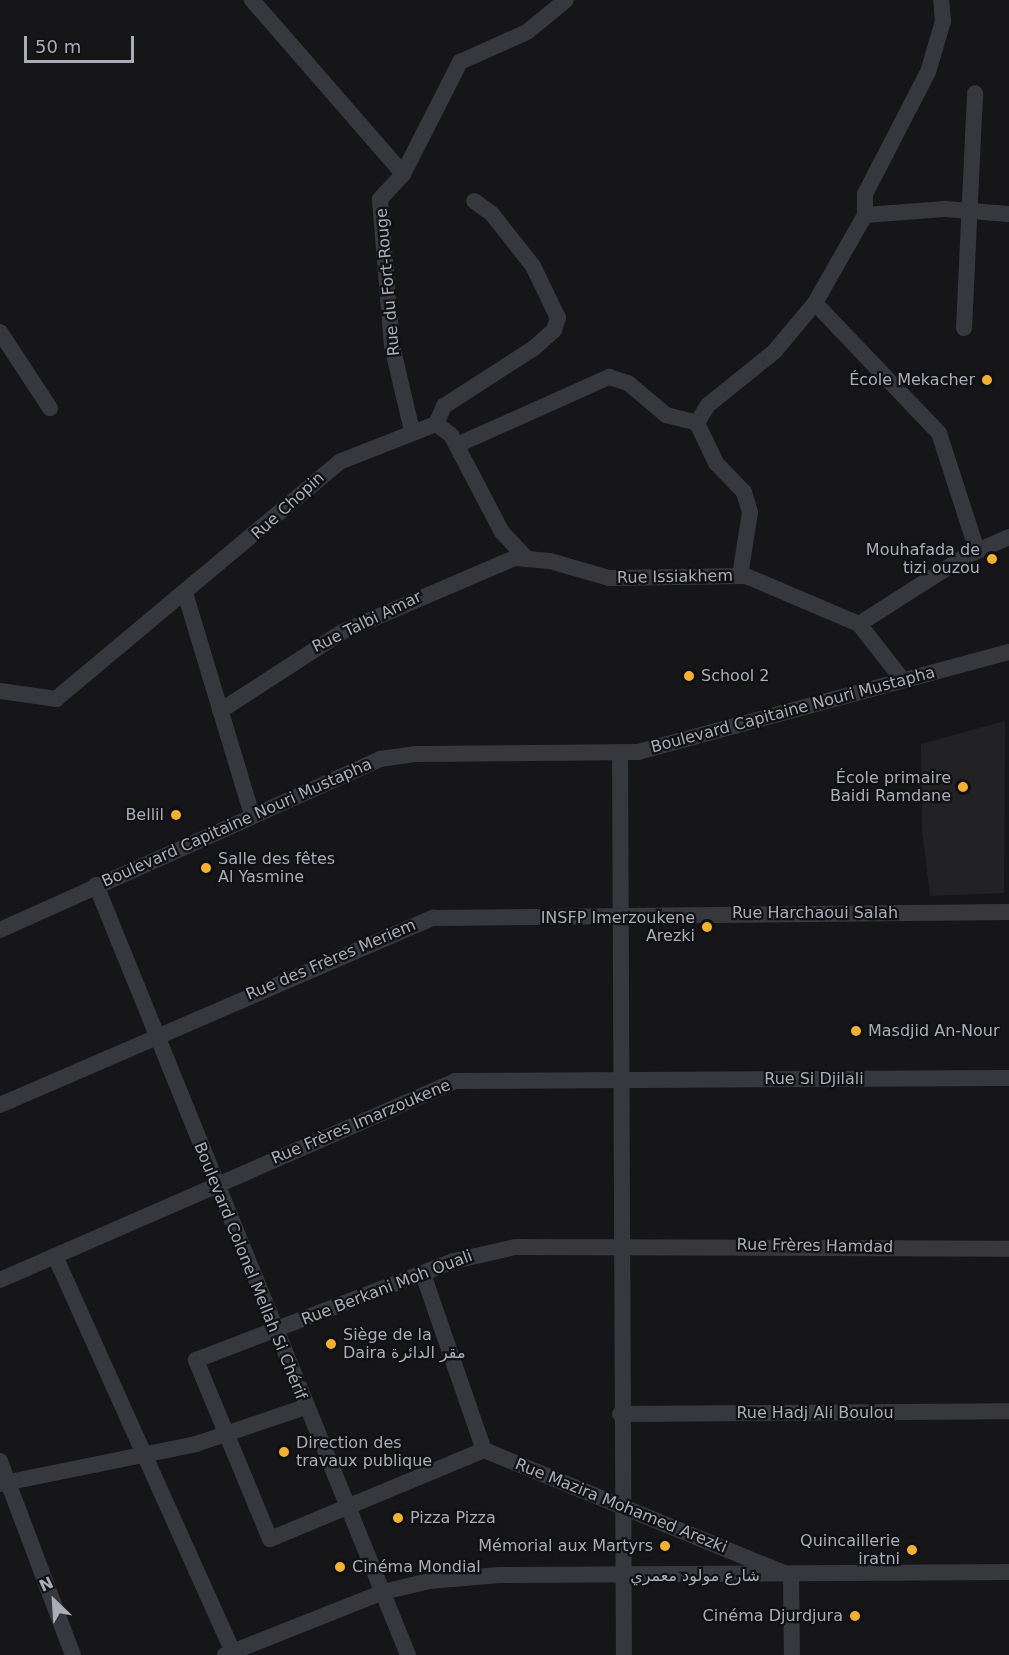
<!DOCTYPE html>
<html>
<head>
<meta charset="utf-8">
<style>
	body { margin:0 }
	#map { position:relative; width:1009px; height:1655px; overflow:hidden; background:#161618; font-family:"DejaVu Sans","Noto Sans Arabic",sans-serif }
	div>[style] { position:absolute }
	.built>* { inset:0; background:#222225 }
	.minor>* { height:16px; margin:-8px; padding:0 8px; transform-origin:8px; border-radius:8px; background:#37383d }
	.dots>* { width:16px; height:16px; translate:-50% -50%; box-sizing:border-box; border:3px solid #111113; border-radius:50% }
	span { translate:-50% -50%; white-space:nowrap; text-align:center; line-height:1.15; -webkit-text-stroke:4.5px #111113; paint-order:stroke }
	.street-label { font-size:16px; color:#a8adb8 }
	.poi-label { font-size:16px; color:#a8adb8 }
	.right { translate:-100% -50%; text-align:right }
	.left { translate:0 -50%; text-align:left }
	.north { position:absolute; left:24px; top:1571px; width:60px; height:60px; -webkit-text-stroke:4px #111113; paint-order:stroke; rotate:335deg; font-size:16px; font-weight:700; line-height:24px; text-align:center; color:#a8adb8 }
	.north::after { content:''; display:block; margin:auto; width:21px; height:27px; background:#a8adb8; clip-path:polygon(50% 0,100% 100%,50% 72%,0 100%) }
	.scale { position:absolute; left:24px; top:36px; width:110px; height:27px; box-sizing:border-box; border:3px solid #a8adb8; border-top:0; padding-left:8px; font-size:18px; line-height:21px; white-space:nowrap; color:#a8adb8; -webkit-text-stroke:4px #111113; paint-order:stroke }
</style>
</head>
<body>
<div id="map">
	<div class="built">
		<div style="clip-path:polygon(1005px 721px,1004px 893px,930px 896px,922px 830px,921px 744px)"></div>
	</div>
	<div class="minor">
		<div style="left:252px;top:0;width:230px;rotate:49deg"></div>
		<div style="left:865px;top:215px;width:21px;rotate:-90deg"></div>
		<div style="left:865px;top:194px;width:137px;rotate:-62.7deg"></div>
		<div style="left:928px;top:72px;width:53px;rotate:-73.6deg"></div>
		<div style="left:943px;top:21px;width:21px;rotate:-95deg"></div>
		<div style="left:865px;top:215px;width:80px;rotate:-4.3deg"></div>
		<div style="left:945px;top:209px;width:64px;rotate:4.5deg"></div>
		<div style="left:815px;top:303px;width:180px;rotate:46.4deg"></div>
		<div style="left:939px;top:433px;width:124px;rotate:72.1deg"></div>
		<div style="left:964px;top:328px;width:235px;rotate:-87.3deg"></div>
		<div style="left:0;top:332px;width:91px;rotate:56.7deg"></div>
		<div style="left:436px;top:424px;width:20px;rotate:-66deg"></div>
		<div style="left:444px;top:406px;width:107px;rotate:-32.8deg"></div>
		<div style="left:534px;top:348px;width:27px;rotate:-42deg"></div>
		<div style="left:554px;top:330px;width:13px;rotate:-72deg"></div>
		<div style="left:558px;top:318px;width:58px;rotate:-115.7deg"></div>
		<div style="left:533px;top:266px;width:66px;rotate:-128.3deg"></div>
		<div style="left:492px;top:214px;width:22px;rotate:-144deg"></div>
		<div style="left:436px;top:424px;width:19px;rotate:36deg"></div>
		<div style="left:451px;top:435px;width:110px;rotate:62.3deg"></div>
		<div style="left:502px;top:532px;width:35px;rotate:47deg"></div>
		<div style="left:412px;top:431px;width:87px;rotate:-103.2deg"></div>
		<div style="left:392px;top:346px;width:147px;rotate:-94.7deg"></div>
		<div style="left:380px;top:199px;width:34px;rotate:-47deg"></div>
		<div style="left:403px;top:174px;width:126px;rotate:-63deg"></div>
		<div style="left:460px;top:62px;width:73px;rotate:-24.1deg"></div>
		<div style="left:527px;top:32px;width:50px;rotate:-39.4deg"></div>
		<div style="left:457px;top:445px;width:167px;rotate:-24.1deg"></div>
		<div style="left:609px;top:377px;width:20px;rotate:18deg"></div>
		<div style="left:628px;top:383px;width:50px;rotate:40.1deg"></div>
		<div style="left:666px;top:415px;width:32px;rotate:14deg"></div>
		<div style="left:740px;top:576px;width:65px;rotate:-81.1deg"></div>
		<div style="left:750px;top:512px;width:21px;rotate:-107deg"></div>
		<div style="left:744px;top:492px;width:40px;rotate:-134deg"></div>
		<div style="left:716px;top:463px;width:44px;rotate:-115.4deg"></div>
		<div style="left:697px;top:423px;width:21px;rotate:-59deg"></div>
		<div style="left:708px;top:405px;width:85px;rotate:-38.8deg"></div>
		<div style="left:774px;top:352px;width:64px;rotate:-50.1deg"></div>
		<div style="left:815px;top:303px;width:101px;rotate:-60.4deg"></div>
		<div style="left:185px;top:593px;width:232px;rotate:73.2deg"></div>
		<div style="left:859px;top:624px;width:70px;rotate:52deg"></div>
		<div style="left:0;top:691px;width:57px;rotate:8.1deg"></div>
		<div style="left:56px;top:699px;width:369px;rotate:-39.9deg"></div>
		<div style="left:339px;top:462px;width:104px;rotate:-21.4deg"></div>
		<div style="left:220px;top:711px;width:145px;rotate:-32.9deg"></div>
		<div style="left:342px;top:632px;width:188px;rotate:-23.2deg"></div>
		<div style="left:515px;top:558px;width:35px;rotate:5deg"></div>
		<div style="left:550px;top:561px;width:61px;rotate:16.1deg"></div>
		<div style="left:609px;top:578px;width:137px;rotate:-0.8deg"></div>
		<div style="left:746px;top:576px;width:123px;rotate:23deg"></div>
		<div style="left:859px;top:624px;width:125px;rotate:-32.5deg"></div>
		<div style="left:964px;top:557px;width:49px;rotate:-24deg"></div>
		<div style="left:620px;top:752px;width:903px;rotate:89.75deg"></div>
		<div style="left:96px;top:885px;width:831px;rotate:67.94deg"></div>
		<div style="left:0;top:930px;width:417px;rotate:-24.2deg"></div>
		<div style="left:380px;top:759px;width:35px;rotate:-8deg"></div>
		<div style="left:415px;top:754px;width:223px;rotate:-0.5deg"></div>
		<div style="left:638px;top:752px;width:384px;rotate:-15.1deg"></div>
		<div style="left:0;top:1105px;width:472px;rotate:-23.4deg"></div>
		<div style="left:433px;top:918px;width:576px;rotate:-0.6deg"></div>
		<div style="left:55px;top:1256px;width:434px;rotate:65.8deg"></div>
		<div style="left:423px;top:1274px;width:186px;rotate:70.9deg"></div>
		<div style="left:0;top:1280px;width:497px;rotate:-23.6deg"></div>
		<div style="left:455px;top:1081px;width:554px;rotate:-0.31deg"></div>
		<div style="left:620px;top:1414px;width:389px;rotate:-0.4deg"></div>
		<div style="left:484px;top:1450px;width:232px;rotate:157.4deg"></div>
		<div style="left:270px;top:1539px;width:194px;rotate:-112.5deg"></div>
		<div style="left:196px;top:1360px;width:276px;rotate:-21deg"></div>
		<div style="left:454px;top:1261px;width:63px;rotate:-12.9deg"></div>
		<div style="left:515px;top:1247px;width:494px;rotate:0.2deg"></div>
		<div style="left:484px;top:1450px;width:332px;rotate:22.3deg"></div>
		<div style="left:791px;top:1576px;width:79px;rotate:89.3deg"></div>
		<div style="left:0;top:1461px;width:207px;rotate:69.4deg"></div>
		<div style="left:0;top:1484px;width:200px;rotate:-11.5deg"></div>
		<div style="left:196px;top:1444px;width:115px;rotate:-18.7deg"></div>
		<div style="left:225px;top:1655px;width:170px;rotate:-21.7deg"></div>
		<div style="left:383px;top:1592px;width:47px;rotate:-13.4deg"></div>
		<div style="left:429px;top:1581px;width:71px;rotate:-4.8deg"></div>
		<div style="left:500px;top:1575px;width:509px;rotate:-0.34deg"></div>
	</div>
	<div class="dots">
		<div style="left:987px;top:380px;background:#f2b134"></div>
		<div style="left:992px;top:559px;background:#f2b134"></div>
		<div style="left:689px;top:676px;background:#f2b134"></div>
		<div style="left:963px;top:787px;background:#f2b134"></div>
		<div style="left:176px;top:815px;background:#f2b134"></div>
		<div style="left:206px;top:868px;background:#f2b134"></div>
		<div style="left:707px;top:927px;background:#f2b134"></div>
		<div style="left:856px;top:1031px;background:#f2b134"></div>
		<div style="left:331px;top:1344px;background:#f2b134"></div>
		<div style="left:284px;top:1452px;background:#f2b134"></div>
		<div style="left:398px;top:1518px;background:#f2b134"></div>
		<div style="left:665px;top:1546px;background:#f2b134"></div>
		<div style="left:912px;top:1550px;background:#f2b134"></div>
		<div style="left:340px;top:1567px;background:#f2b134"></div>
		<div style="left:855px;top:1616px;background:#f2b134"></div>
	</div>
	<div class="street-label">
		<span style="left:388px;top:282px;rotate:-95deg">Rue du Fort-Rouge</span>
		<span style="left:288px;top:506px;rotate:-42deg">Rue Chopin</span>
		<span style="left:675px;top:577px;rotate:-1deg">Rue Issiakhem</span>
		<span style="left:367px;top:622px;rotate:-26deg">Rue Talbi Amar</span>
		<span style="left:793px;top:710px;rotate:-15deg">Boulevard Capitaine Nouri Mustapha</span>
		<span style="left:237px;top:823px;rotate:-24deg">Boulevard Capitaine Nouri Mustapha</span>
		<span style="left:815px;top:913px">Rue Harchaoui Salah</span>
		<span style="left:331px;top:960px;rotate:-23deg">Rue des Frères Meriem</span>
		<span style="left:814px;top:1079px">Rue Si Djilali</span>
		<span style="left:361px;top:1122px;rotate:-23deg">Rue Frères Imarzoukene</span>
		<span style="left:815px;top:1246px;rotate:1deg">Rue Frères Hamdad</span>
		<span style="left:250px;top:1271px;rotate:68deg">Boulevard Colonel Mellah Si Chérif</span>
		<span style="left:387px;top:1288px;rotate:-21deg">Rue Berkani Moh Ouali</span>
		<span style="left:815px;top:1413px">Rue Hadj Ali Boulou</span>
		<span style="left:621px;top:1506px;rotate:22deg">Rue Mazira Mohamed Arezki</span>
		<span style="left:695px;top:1576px">شارع مولود معمري</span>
	</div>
	<div class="poi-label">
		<span class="right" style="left:975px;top:380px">École Mekacher</span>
		<span class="right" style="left:980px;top:559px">Mouhafada de<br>tizi ouzou</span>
		<span class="left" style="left:701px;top:676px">School 2</span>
		<span class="right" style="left:951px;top:787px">École primaire<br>Baidi Ramdane</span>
		<span class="right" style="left:164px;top:815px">Bellil</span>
		<span class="left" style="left:218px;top:868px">Salle des fêtes<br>Al Yasmine</span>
		<span class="right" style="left:695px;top:927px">INSFP Imerzoukene<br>Arezki</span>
		<span class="left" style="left:868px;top:1031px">Masdjid An-Nour</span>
		<span class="left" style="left:343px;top:1344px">Siège de la<br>Daira مقر الدائرة</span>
		<span class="left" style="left:296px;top:1452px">Direction des<br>travaux publique</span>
		<span class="left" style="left:410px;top:1518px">Pizza Pizza</span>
		<span class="right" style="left:900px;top:1550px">Quincaillerie<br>iratni</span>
		<span class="right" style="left:653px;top:1546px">Mémorial aux Martyrs</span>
		<span class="left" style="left:352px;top:1567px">Cinéma Mondial</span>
		<span class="right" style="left:843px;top:1616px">Cinéma Djurdjura</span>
	</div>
	<div class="north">N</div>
	<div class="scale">50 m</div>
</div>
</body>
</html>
